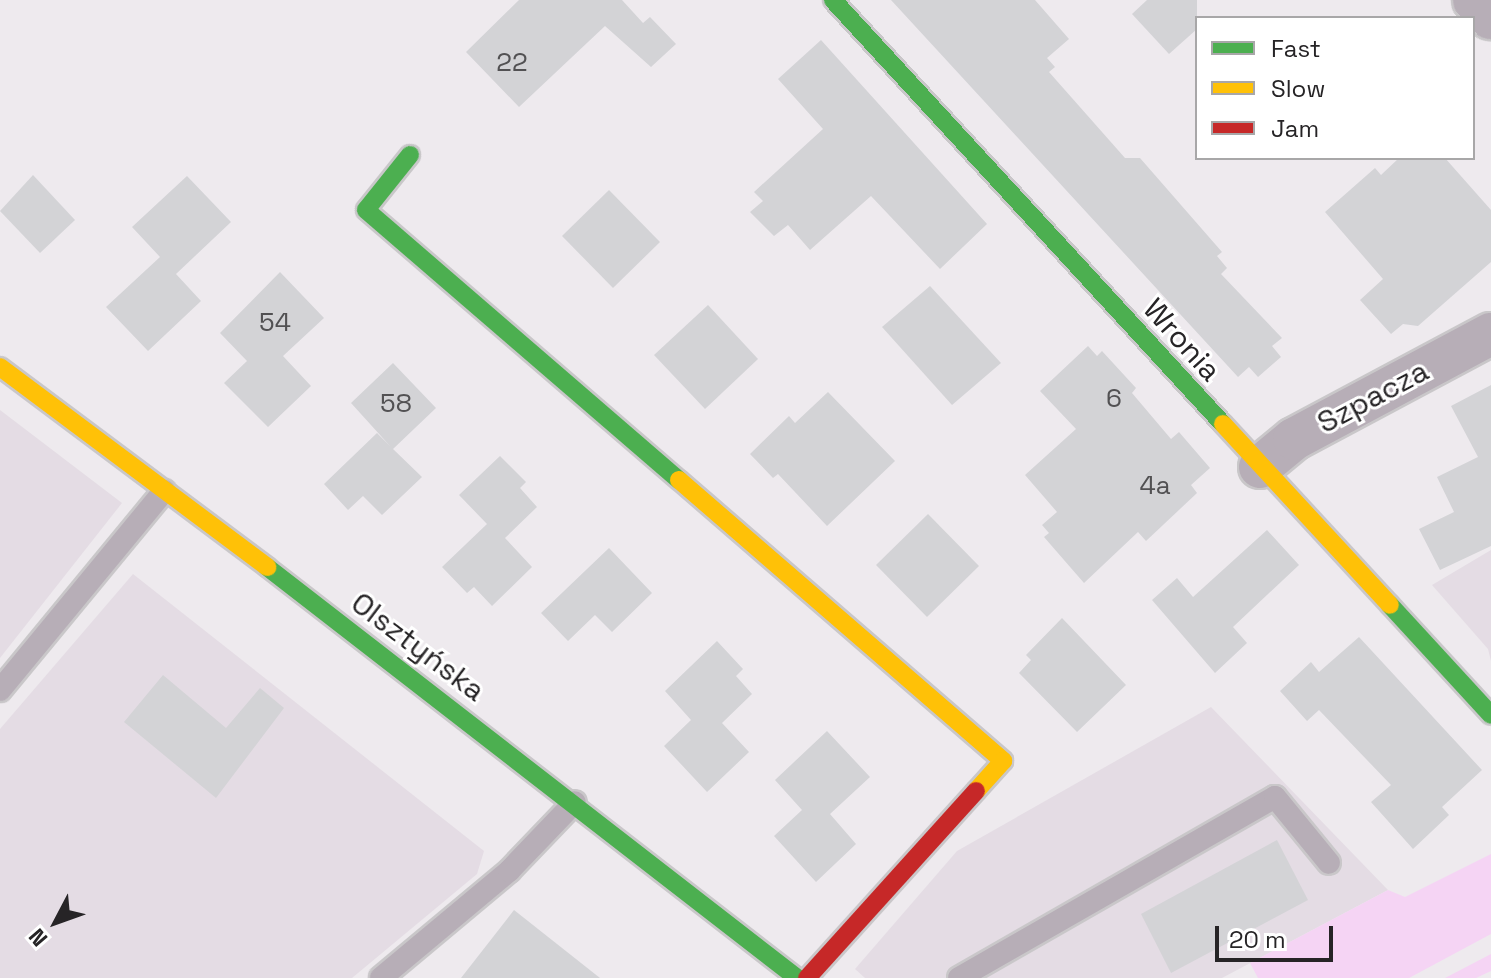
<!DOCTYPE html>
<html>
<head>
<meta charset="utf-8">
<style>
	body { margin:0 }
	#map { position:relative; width:1491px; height:978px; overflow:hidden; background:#eeeaee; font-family:"Space Grotesk",sans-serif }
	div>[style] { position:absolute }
	.built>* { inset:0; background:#e4dce4 }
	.green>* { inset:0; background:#f5d4f4 }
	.building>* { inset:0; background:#d3d3d6 }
	.roads { filter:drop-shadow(2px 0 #c9c7c9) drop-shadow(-2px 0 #c9c7c9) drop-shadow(0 2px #c9c7c9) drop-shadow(0 -2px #c9c7c9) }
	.lane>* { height:22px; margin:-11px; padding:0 11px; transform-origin:11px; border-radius:11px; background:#b7aeb7 }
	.street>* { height:42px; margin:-21px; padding:0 21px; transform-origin:21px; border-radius:21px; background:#b7aeb7 }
	.fast>* { height:18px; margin:-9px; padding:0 9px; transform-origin:9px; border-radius:9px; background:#4caf50 }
	.slow>* { height:18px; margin:-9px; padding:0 9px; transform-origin:9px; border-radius:9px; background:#ffc107 }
	.jam>* { height:18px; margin:-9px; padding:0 9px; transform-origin:9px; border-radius:9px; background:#c62828 }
	span { translate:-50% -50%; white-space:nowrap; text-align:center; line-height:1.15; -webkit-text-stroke:6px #fff; paint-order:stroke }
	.number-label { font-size:26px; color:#525153 }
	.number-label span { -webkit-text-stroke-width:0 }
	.street-label { font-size:30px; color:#262426 }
	.legend { position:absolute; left:1195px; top:16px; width:280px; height:144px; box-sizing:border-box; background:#fff; border:2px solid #a8a7a8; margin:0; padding:10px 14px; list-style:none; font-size:24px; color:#262426 }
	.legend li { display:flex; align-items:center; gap:16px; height:40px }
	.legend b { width:40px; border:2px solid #a8a7a8 }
	.north { position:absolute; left:16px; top:882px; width:80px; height:80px; -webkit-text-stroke:6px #fff; paint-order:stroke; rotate:229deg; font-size:22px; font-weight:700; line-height:32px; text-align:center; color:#262426 }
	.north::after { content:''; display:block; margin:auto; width:28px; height:36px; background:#262426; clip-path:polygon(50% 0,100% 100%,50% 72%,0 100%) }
	.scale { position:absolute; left:1215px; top:926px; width:118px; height:36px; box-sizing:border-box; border:4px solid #262426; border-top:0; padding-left:10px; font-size:24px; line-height:28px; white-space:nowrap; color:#262426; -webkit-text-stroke:6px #fff; paint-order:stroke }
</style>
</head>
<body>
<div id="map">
	<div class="built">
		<div style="clip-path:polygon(0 410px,122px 503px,0 658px)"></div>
		<div style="clip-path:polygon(1491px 550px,1491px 661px,1488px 649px,1432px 585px)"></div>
		<div style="clip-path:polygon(133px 574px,484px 851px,477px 874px,352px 978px,0 978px,0 729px)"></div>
		<div style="clip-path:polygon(1211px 707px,1388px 890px,1222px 978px,865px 978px,855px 969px,957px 851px)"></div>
	</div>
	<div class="green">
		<div style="clip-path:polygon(1491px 854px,1491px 934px,1409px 978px,1258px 978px,1250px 963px,1388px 890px,1405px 897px)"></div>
		<div style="clip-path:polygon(1491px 954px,1491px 971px,1476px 978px,1445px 978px)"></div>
	</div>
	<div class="building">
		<div style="clip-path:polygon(519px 0,622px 0,643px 23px,650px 17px,676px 44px,651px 67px,605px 26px,519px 107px,466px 52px)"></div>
		<div style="clip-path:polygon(891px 0,1035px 0,1069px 39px,1047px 58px,1055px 67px,1049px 72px,1125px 158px,1140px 158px,1222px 252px,1217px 256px,1227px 268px,1221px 274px,1282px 338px,1272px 346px,1281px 357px,1258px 377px,1249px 367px,1238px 377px)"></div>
		<div style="clip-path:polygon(1147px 0,1197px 0,1197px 29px,1169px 54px,1132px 14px)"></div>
		<div style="clip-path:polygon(821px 40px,987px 224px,940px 269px,871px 196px,810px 250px,788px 225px,774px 236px,750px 212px,763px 201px,754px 192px,823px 129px,778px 79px)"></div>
		<div style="clip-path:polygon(1399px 158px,1445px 158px,1491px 210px,1491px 262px,1418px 326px,1403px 324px,1391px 334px,1360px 300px,1383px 279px,1325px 212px,1375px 168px,1381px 175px)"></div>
		<div style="clip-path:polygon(33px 175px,75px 220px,40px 253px,0 211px)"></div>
		<div style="clip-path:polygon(187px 176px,231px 222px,176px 274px,201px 301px,148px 351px,106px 307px,160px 257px,132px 227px)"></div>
		<div style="clip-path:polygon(609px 190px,660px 242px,613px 288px,562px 236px)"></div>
		<div style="clip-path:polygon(280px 272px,324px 318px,283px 356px,311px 386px,268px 427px,224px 383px,247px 361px,220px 333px)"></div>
		<div style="clip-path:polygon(930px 286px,1001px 363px,952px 405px,882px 327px)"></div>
		<div style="clip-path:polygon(708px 305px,758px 359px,705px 409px,654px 355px)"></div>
		<div style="clip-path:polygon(1088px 346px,1097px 356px,1102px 351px,1136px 388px,1132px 393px,1171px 439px,1179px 432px,1210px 468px,1191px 485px,1197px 493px,1146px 541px,1138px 532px,1084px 583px,1044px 537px,1049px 533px,1042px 525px,1057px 512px,1025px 475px,1076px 429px,1040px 391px)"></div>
		<div style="clip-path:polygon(393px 363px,436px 408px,393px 449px,422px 477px,382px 515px,363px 496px,348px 510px,324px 484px,377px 433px,390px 446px,351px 403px)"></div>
		<div style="clip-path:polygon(1491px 385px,1491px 546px,1440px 570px,1419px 529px,1454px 512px,1437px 477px,1478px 457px,1451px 406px)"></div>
		<div style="clip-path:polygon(828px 392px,895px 461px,827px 526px,778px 474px,773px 478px,750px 454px,789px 416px,795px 423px)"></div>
		<div style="clip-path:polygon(500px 456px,526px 482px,520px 488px,537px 507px,505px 538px,532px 567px,492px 606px,474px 587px,467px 593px,442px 567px,487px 524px,459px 495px)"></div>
		<div style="clip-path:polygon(928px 514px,979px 566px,927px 617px,876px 565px)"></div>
		<div style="clip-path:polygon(1267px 530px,1299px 565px,1233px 627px,1247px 643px,1215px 673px,1152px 600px,1177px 578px,1193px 597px)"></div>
		<div style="clip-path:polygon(609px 548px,652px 593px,612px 632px,595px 615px,568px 641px,541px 613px)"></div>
		<div style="clip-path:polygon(1062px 618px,1126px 685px,1077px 732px,1019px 673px,1031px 660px,1026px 655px)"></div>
		<div style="clip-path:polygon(1359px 637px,1482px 770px,1442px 807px,1449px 815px,1413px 849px,1371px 802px,1391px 785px,1319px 710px,1307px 721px,1280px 691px,1311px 662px,1319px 672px)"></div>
		<div style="clip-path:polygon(717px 641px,743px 669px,736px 676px,752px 694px,722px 723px,749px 752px,707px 792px,664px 746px,691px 720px,665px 691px)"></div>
		<div style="clip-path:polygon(163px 675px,226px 728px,260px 688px,284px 708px,216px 798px,124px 722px)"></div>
		<div style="clip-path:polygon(827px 731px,870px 777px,830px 814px,856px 844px,816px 882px,774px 836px,802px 810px,775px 780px)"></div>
		<div style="clip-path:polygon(1277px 840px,1308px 900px,1171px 973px,1141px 914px)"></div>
		<div style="clip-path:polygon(514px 910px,600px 978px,461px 978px)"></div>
	</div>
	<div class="roads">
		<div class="lane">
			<div style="left:0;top:690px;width:258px;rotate:-50.5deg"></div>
			<div style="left:381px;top:978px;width:167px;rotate:-39.9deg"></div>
			<div style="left:509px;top:871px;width:95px;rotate:-46.3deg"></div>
			<div style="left:959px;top:978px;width:364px;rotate:-29.8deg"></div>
			<div style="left:1275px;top:797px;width:85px;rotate:50.7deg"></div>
		</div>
		<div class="street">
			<div style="left:1474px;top:0;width:25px;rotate:47deg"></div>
			<div style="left:1260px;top:467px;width:44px;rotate:-39.5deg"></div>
			<div style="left:1294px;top:439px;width:223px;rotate:-28.1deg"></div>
		</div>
		<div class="fast">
			<div style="left:833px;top:0;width:576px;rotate:47.39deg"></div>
			<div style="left:410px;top:155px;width:70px;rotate:128.7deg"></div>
			<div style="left:366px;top:210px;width:413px;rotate:40.8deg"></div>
			<div style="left:267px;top:567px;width:671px;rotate:37.79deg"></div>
			<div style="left:1390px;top:605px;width:149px;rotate:47.4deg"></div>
		</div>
		<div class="slow">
			<div style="left:0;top:367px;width:334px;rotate:36.8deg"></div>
			<div style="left:1223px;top:424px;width:246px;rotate:47.3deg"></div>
			<div style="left:679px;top:480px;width:429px;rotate:40.9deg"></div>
			<div style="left:1003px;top:761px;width:40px;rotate:132deg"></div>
		</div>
		<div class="jam">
			<div style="left:807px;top:978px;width:252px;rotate:-47.9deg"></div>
		</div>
	</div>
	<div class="number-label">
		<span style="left:512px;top:63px">22</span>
		<span style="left:275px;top:323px">54</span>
		<span style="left:1114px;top:399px">6</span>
		<span style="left:396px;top:404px">58</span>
		<span style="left:1155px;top:486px">4a</span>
	</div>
	<div class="street-label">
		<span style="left:1182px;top:340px;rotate:48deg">Wronia</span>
		<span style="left:1373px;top:397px;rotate:-28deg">Szpacza</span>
		<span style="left:418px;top:647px;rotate:37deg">Olsztyńska</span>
	</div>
	<ul class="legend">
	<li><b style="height:10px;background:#4caf50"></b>Fast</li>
	<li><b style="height:10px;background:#ffc107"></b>Slow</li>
	<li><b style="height:10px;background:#c62828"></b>Jam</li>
	</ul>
	<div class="north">N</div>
	<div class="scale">20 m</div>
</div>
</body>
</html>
